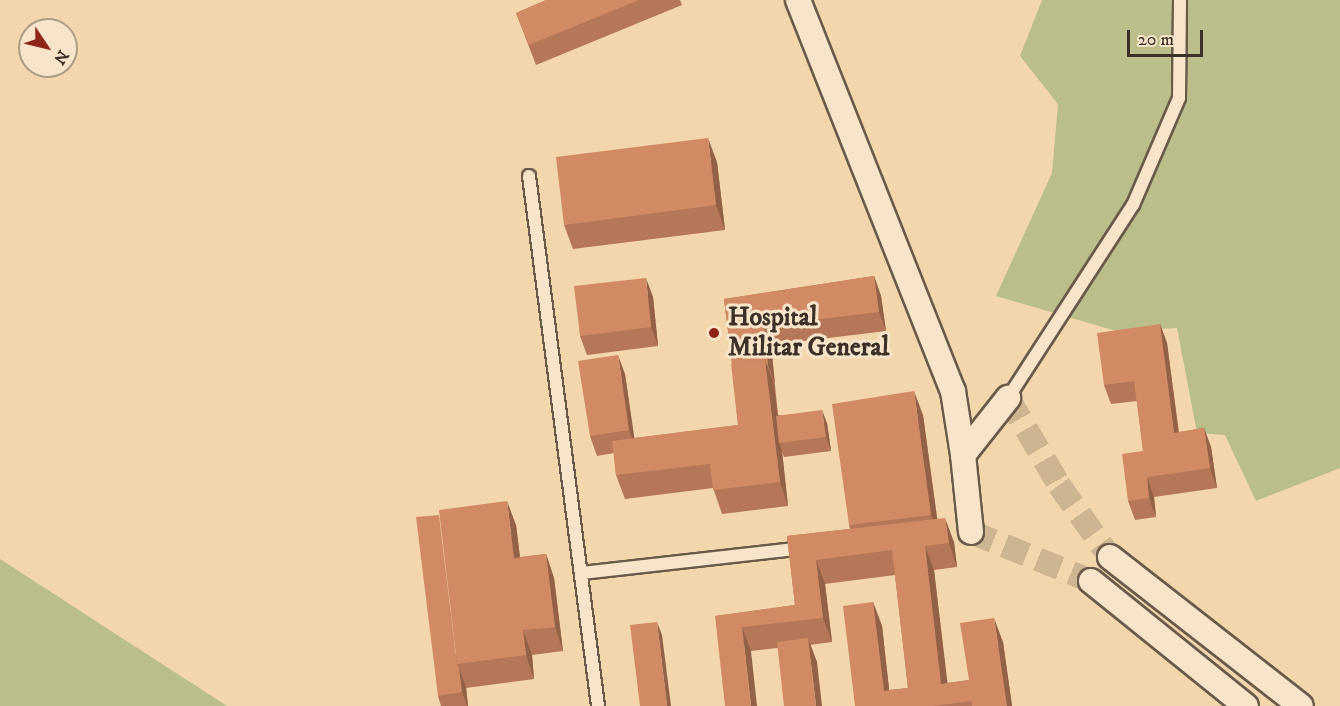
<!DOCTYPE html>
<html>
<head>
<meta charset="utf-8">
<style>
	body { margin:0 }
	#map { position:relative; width:1340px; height:706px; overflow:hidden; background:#f3d6ac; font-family:"IM FELL DW Pica",serif }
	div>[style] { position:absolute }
	.green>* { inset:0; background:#b9be8a }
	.street-tunnel>* { height:24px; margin-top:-12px; transform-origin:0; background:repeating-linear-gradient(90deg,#ceb592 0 24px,transparent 0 36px) }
	.roads { filter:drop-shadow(2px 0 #695a49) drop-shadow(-2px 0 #695a49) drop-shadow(0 2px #695a49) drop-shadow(0 -2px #695a49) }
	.lane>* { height:12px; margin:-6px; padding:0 6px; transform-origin:6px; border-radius:6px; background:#f7e4c9 }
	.street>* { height:24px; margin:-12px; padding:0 12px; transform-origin:12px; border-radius:12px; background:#f7e4c9 }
	.wall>* { inset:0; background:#b57757 }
	.shaded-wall>* { inset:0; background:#936147 }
	.building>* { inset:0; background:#d28a65 }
	.dots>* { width:16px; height:16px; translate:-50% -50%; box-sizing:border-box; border:3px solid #f7e4c9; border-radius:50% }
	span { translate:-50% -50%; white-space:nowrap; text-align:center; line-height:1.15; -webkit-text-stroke:6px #f7e4c9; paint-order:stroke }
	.poi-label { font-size:26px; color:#3b3128; font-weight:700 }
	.left { translate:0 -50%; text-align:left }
	.north { position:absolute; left:18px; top:18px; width:60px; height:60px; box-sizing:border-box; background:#f7e4c9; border:2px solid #ac9c89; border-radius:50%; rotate:125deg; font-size:16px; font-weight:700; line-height:24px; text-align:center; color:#3b3128 }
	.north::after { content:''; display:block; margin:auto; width:21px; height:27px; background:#8f2418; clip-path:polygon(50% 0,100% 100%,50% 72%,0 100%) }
	.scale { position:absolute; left:1127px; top:30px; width:76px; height:27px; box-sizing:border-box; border:3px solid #3b3128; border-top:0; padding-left:8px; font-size:18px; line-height:21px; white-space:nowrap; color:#3b3128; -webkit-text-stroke:4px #f7e4c9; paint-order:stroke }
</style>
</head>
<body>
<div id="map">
	<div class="green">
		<div style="clip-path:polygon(1042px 0,1340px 0,1340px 468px,1256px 501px,1225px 435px,1197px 433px,1177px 328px,1116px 331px,996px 296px,1052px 173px,1058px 104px,1020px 56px)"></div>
		<div style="clip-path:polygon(0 559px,227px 706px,0 706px)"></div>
	</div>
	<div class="street-tunnel">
		<div style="left:1008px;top:398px;width:101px;rotate:59.6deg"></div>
		<div style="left:1059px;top:485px;width:88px;rotate:54.7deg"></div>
		<div style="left:971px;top:532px;width:130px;rotate:22.2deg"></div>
	</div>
	<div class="roads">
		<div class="lane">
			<div style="left:529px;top:176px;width:534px;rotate:82.58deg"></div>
			<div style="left:1008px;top:398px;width:230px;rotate:-57.1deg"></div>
			<div style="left:1133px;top:205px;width:116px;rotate:-66.7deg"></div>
			<div style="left:1179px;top:98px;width:98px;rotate:-89.4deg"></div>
			<div style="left:581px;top:573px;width:225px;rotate:-6.4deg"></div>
		</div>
		<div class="street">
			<div style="left:798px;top:0;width:421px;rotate:68.4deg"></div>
			<div style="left:953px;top:391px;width:65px;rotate:81.1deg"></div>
			<div style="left:971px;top:532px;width:77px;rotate:-95.9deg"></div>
			<div style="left:963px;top:455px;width:73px;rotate:-51.7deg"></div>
			<div style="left:1110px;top:557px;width:242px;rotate:38deg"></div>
			<div style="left:1091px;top:581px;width:199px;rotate:38.9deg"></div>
		</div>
	</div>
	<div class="wall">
		<div style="clip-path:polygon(546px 0,680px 0,682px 5px,536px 65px,516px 13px)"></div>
		<div style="clip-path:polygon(717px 162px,725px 230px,573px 249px,564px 225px)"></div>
		<div style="clip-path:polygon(874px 276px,881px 296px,886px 331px,771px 345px,778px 415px,827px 423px,831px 451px,784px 457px,782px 451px,788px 506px,722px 514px,713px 488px,625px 499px,616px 475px,614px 453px,597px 456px,590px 436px,625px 374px,634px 438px,738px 425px,732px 364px,724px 299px)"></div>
		<div style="clip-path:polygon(653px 297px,658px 346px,587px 355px,580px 336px)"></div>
		<div style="clip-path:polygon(1160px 324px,1167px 343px,1179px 432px,1204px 428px,1211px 447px,1217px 488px,1154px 497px,1156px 517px,1135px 520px,1128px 501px,1143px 451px,1137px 401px,1111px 404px,1104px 385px)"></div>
		<div style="clip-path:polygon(923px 415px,937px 519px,954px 542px,957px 567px,934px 570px,947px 683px,969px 680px,1003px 642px,1012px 706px,855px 706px,873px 602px,882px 626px,889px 690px,908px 688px,895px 575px,825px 584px,832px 642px,810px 645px,817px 662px,777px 648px,751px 651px,715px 616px,795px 605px,787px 536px,850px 529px,849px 525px)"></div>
		<div style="clip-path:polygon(516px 525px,520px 557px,546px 554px,554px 578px,563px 651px,532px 655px,534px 679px,466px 688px,466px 687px,468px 706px,441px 706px,438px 696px)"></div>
	</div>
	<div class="shaded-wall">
		<div style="clip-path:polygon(708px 138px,717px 162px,725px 230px,716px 205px)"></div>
		<div style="clip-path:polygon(874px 276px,881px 296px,886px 331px,879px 312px)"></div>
		<div style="clip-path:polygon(646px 278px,653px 297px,658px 346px,651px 327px)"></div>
		<div style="clip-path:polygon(1160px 324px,1167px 343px,1181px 452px,1174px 433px)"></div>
		<div style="clip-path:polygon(764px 326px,771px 345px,775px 384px,768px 365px)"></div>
		<div style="clip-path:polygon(618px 355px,625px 374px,636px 449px,629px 430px)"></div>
		<div style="clip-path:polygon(765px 360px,774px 384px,781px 443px,779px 443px,782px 451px,788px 506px,780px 482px)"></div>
		<div style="clip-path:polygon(914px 391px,923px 415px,940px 539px,931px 515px)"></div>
		<div style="clip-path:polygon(822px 410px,827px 423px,831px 451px,826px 437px)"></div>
		<div style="clip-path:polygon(1204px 428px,1211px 447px,1217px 488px,1210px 468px)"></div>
		<div style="clip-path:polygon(1147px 477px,1154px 497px,1156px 517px,1149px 498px)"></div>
		<div style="clip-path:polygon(507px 501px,516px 525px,523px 582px,514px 558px)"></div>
		<div style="clip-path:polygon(945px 518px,954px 542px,957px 567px,949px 543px)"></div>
		<div style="clip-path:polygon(925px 546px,934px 570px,950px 704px,941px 684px)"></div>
		<div style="clip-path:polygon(546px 554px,554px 578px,563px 651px,555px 627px)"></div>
		<div style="clip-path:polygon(816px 560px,825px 584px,832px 642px,823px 618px)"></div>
		<div style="clip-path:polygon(873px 602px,882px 626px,891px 706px,884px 691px)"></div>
		<div style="clip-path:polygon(994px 618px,1003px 642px,1012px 706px,1007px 706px)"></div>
		<div style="clip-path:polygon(657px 622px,662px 635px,671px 706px,667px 706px)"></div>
		<div style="clip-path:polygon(742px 627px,751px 651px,757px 706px,751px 706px)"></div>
		<div style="clip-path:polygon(523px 630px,532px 655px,534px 679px,526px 655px)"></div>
		<div style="clip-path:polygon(808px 638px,817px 662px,822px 706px,816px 706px)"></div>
		<div style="clip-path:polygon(459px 668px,466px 687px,468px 706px,467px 706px,462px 692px)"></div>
	</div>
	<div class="building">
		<div style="clip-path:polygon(546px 0,639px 0,529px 45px,516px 13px)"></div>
		<div style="clip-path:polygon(708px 138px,716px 205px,564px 225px,556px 157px)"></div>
		<div style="clip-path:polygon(874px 276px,879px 312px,764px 326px,768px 365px,767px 365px,765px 360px,732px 364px,724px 299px)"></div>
		<div style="clip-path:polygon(646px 278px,651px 327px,580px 336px,574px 286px)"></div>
		<div style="clip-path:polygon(1160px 324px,1174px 433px,1204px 428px,1210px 468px,1147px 477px,1149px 498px,1128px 501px,1122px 454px,1143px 451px,1134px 381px,1104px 385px,1097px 333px)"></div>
		<div style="clip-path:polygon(618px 355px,629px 430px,590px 436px,578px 361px)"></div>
		<div style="clip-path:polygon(765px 360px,780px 482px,713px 490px,710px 464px,616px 475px,612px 441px,738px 425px,731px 364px)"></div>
		<div style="clip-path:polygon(914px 391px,931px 515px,849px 525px,832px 404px)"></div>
		<div style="clip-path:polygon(822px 410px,826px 437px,779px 443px,776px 416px)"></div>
		<div style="clip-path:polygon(507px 501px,514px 558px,546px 554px,555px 627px,523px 630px,526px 655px,457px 664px,439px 510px)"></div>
		<div style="clip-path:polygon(439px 515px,457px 664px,459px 668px,462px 692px,438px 696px,416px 517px)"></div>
		<div style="clip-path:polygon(945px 518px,949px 543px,925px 546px,941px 684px,969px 680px,960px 623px,994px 618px,1007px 706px,972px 706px,972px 701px,933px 706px,855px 706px,843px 606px,873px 602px,884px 691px,908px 688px,892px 550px,816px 560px,823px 618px,742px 627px,751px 706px,725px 706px,715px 616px,795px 605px,787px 536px)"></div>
		<div style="clip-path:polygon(657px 622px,667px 706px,640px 706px,630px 625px)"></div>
		<div style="clip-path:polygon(808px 638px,816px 706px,784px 706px,777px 642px)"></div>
	</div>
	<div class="dots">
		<div style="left:714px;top:333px;background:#8f2418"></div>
	</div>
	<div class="poi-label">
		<span class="left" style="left:728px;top:333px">Hospital<br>Militar General</span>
	</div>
	<div class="north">N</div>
	<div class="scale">20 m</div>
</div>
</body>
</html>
